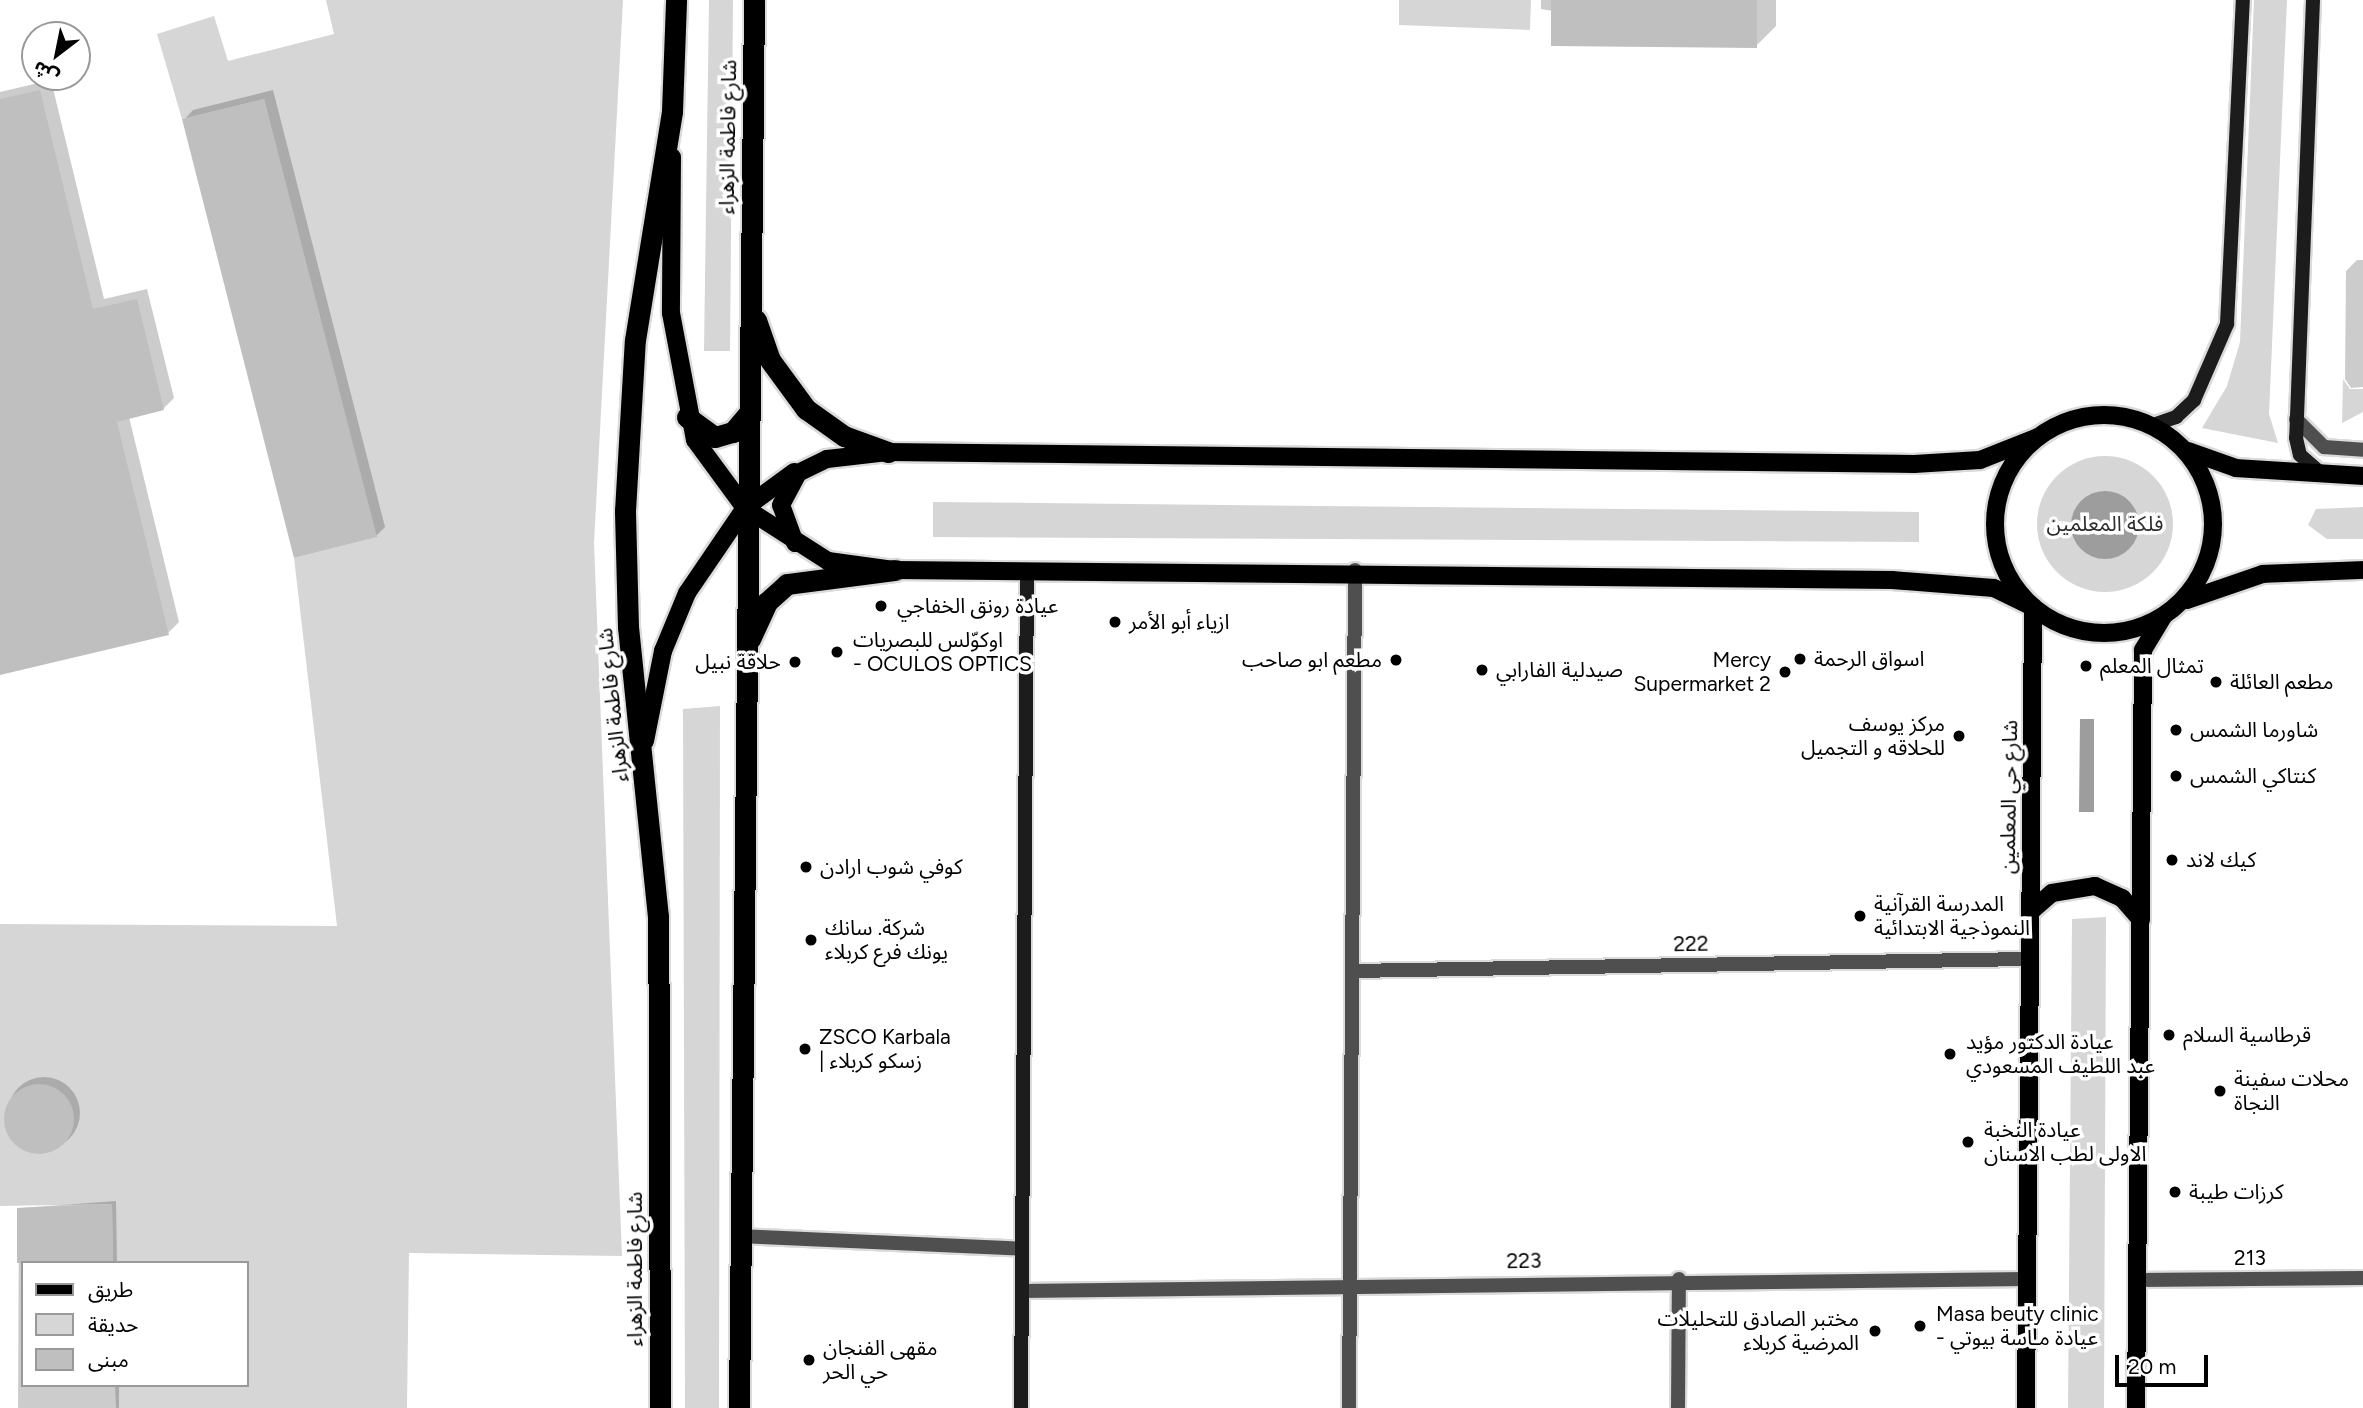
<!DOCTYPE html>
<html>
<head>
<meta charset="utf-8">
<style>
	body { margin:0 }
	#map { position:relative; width:2363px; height:1408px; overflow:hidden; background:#fff; font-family:Figtree,"Noto Sans Arabic",sans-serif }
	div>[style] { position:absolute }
	.green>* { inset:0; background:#d6d6d6 }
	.round { border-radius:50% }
	.water>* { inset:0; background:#9d9d9d }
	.shadow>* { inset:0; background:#0003 }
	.building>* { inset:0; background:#bfbfbf }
	.roads { filter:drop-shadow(2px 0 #dbdbdb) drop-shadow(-2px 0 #dbdbdb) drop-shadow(0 2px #dbdbdb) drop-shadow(0 -2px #dbdbdb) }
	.street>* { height:14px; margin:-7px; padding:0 7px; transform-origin:7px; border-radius:7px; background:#4f4f4f }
	.secondary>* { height:14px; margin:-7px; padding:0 7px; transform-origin:7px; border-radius:7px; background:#1c1c1c }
	.primary>* { height:18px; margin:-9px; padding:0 9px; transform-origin:9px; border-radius:9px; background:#000 }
	.primary>.ring { margin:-9px; padding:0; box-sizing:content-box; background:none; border:18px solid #000; border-radius:50% }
	.highway>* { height:21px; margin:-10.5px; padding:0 10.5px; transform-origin:10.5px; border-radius:10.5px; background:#000 }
	.dots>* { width:19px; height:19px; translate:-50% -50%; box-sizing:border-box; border:4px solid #fff; border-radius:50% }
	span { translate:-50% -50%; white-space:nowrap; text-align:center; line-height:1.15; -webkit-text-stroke:7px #fff; paint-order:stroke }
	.street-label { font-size:21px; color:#000 }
	.park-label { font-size:21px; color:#2d2d2d }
	.poi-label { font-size:21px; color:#000 }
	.left { translate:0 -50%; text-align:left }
	.right { translate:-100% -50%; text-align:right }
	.legend { position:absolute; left:21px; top:1261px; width:228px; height:126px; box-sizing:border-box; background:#fff; border:2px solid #999; margin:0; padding:9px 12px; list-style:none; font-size:21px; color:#000 }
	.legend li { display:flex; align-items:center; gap:14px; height:35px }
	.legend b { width:35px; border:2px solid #999 }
	.north { position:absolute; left:21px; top:21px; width:70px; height:70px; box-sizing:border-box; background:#fff; border:2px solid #999; border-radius:50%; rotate:212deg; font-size:19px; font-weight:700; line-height:28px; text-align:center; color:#000 }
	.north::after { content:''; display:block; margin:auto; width:24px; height:32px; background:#000; clip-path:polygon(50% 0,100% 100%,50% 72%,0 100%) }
	.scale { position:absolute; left:2115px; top:1355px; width:93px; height:32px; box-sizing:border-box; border:4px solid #000; border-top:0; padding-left:9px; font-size:21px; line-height:24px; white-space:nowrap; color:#000; -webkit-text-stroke:5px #fff; paint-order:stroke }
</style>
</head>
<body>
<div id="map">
	<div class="green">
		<div style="clip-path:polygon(326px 0,623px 0,594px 543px,622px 1256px,409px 1253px,407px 1408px,116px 1408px,115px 1385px,247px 1385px,247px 1263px,113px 1263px,112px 1204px,0 1206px,0 924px,337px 926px,294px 558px,376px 537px,264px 99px,182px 119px,157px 34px,214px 16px,228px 61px,334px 34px)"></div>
		<div style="clip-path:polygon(709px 0,733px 0,730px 351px,704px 351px)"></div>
		<div style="clip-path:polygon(1399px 0,1531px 0,1530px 30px,1399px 25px)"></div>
		<div style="clip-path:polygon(2254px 0,2287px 0,2269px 414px,2278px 443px,2202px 428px,2227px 386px,2240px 342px)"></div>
		<div style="clip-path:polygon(2343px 379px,2350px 389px,2363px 389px,2363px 412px,2342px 423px)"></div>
		<div class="round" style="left:2037px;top:456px;width:136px;height:136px"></div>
		<div style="clip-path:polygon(933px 502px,1919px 512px,1919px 542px,933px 537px)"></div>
		<div style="clip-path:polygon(2363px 507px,2363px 539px,2327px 539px,2308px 525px,2316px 509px)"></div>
		<div style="clip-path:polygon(720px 706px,719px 1408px,685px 1408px,683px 709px)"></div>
		<div style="clip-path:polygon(2106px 917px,2104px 1408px,2068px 1408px,2072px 919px)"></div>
	</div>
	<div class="water">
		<div class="round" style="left:2071px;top:491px;width:68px;height:68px"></div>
		<div style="clip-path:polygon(2080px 719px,2094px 719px,2094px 812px,2079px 812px)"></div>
	</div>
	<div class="shadow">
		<div style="clip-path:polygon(1541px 0,1776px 0,1776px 26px,1756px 46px,1541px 9px)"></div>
		<div style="clip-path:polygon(51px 80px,104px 299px,147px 289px,174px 398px,163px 409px,129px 417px,179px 622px,168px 633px,0 673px,0 92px)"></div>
		<div style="clip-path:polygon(273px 90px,385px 527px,376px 536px,184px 120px,193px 110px)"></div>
		<div style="clip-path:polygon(2357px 260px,2363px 260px,2363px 387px,2351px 388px,2345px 379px,2346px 271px)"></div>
		<div class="round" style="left:8px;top:1077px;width:72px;height:72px"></div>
		<div style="clip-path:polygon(116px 1201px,117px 1263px,23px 1263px,23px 1385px,119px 1385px,119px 1408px,18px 1408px,19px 1208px)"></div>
	</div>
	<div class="building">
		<div style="clip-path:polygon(1551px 0,1757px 0,1757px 48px,1551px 46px)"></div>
		<div style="clip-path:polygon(40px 90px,93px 309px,137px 299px,164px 410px,117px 422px,169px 635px,0 675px,0 99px)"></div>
		<div style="clip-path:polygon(264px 99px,377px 537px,294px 558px,182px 119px)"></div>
		<div class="round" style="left:4px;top:1084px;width:70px;height:70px"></div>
		<div style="clip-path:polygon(112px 1204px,113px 1263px,17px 1263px,17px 1208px)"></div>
	</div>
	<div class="roads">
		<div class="street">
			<div style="left:2296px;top:419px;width:40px;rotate:45deg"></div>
			<div style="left:2324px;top:447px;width:39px;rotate:4deg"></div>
			<div style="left:1353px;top:971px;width:677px;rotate:-1.02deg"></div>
			<div style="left:740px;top:1236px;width:282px;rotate:2.6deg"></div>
			<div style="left:2138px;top:1280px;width:225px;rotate:-0.5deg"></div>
			<div style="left:1022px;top:1291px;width:1005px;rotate:-0.68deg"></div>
			<div style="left:1349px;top:1408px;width:838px;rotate:-89.59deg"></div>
			<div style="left:1678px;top:1408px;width:129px;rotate:-89.6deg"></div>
		</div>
		<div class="secondary">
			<div style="left:2313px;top:0;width:438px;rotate:92.2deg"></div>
			<div style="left:2296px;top:438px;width:17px;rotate:77deg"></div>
			<div style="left:2300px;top:455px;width:29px;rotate:41deg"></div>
			<div style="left:2150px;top:426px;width:28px;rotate:-19deg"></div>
			<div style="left:2176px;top:417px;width:25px;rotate:-43deg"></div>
			<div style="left:2194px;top:400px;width:83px;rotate:-66.5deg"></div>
			<div style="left:2227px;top:324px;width:324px;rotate:-87.2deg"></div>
			<div style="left:1021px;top:1408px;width:838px;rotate:-89.59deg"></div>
		</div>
		<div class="primary">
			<div style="left:672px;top:157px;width:156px;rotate:90.4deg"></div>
			<div style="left:671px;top:313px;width:129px;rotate:79.3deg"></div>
			<div style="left:695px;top:440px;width:84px;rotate:53.7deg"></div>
			<div style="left:745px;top:508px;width:98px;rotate:32.6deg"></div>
			<div style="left:828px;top:561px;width:68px;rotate:7.7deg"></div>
			<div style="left:895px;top:570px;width:997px;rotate:0.57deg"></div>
			<div style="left:1892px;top:580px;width:102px;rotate:4.5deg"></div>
			<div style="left:1994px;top:588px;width:43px;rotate:26deg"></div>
			<div style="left:2033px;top:607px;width:801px;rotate:90.5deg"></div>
			<div class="ring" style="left:1995px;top:415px;width:200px;height:200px"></div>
			<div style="left:2188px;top:451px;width:51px;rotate:19.5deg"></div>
			<div style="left:2236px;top:468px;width:127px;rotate:3.6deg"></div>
			<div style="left:795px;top:543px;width:40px;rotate:-110.2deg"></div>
			<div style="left:781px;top:505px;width:36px;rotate:-62deg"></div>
			<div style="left:798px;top:473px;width:32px;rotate:-26deg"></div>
			<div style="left:827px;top:459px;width:61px;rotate:-6.5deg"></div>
			<div style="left:888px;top:452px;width:1026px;rotate:0.67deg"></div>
			<div style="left:1914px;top:464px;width:66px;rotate:-3.5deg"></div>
			<div style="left:1980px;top:460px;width:62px;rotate:-21.6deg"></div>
			<div style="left:2187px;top:600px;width:80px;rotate:-18.9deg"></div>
			<div style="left:2263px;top:574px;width:100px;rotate:-2.3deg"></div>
			<div style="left:645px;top:741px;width:92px;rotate:-78.7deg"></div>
			<div style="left:663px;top:651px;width:63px;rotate:-67.5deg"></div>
			<div style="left:687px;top:593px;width:103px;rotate:-55.7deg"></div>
			<div style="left:745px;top:508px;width:61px;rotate:-36.3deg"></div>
			<div style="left:2030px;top:912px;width:29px;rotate:-41deg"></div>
			<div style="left:2052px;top:893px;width:44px;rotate:-9.2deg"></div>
			<div style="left:2095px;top:886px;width:30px;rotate:24deg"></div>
			<div style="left:2122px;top:898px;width:29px;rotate:49deg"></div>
			<div style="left:2136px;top:1408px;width:758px;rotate:-89.47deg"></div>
			<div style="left:2143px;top:650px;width:39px;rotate:-59deg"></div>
		</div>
		<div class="highway">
			<div style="left:756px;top:320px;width:42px;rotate:70.7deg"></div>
			<div style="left:770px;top:360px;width:61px;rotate:53.7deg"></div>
			<div style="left:806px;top:409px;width:47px;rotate:35.4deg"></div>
			<div style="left:844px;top:436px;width:47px;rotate:20deg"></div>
			<div style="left:687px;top:417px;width:34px;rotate:36deg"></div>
			<div style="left:715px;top:437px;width:19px;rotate:-16deg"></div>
			<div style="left:733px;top:432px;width:23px;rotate:-50deg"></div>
			<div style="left:750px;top:639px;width:41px;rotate:-65.3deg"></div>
			<div style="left:767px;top:602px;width:27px;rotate:-42deg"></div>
			<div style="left:787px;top:584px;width:109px;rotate:-7.4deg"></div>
			<div style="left:660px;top:1408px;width:491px;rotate:-90.2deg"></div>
			<div style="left:658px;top:917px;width:292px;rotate:-95.9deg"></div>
			<div style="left:628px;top:627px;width:116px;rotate:-91.5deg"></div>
			<div style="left:625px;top:511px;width:171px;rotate:-86.7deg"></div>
			<div style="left:635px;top:340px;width:232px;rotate:-80.8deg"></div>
			<div style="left:672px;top:111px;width:111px;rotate:-87.9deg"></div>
			<div style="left:739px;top:1408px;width:1408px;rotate:-89.39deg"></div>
		</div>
	</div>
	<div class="dots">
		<div style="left:881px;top:606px;background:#000"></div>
		<div style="left:1115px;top:622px;background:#000"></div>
		<div style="left:837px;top:652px;background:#000"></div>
		<div style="left:1800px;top:659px;background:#000"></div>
		<div style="left:1396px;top:660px;background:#000"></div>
		<div style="left:795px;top:662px;background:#000"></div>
		<div style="left:2086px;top:666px;background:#000"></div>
		<div style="left:1482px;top:670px;background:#000"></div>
		<div style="left:1785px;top:672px;background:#000"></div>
		<div style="left:2216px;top:682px;background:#000"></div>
		<div style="left:2176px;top:730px;background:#000"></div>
		<div style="left:1959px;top:736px;background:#000"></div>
		<div style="left:2176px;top:776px;background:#000"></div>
		<div style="left:2172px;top:860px;background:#000"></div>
		<div style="left:806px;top:867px;background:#000"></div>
		<div style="left:1860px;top:916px;background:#000"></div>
		<div style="left:811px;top:940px;background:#000"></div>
		<div style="left:2169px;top:1035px;background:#000"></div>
		<div style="left:805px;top:1049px;background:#000"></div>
		<div style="left:1950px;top:1054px;background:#000"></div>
		<div style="left:2220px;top:1091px;background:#000"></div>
		<div style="left:1968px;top:1142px;background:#000"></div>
		<div style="left:2175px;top:1192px;background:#000"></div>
		<div style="left:1920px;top:1326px;background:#000"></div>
		<div style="left:1875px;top:1331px;background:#000"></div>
		<div style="left:809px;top:1360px;background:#000"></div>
	</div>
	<div class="street-label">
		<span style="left:728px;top:137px;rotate:-89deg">شارع فاطمة الزهراء</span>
		<span style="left:613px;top:705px;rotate:-96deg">شارع فاطمة الزهراء</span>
		<span style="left:2009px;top:797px;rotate:-89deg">شارع حي المعلمين</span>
		<span style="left:1691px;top:944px;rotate:-1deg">222</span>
		<span style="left:2250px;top:1258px">213</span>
		<span style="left:1524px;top:1261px;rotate:-1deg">223</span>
		<span style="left:635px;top:1269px;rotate:-90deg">شارع فاطمة الزهراء</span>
	</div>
	<div class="park-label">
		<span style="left:2105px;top:524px">فلكة المعلمين</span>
	</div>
	<div class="poi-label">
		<span class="left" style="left:897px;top:606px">عيادة رونق الخفاجي</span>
		<span class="left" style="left:1129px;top:622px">ازياء أبو الأمر</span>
		<span class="left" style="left:853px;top:652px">اوكوّلس للبصريات<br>- OCULOS OPTICS</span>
		<span class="left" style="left:1814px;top:659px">اسواق الرحمة</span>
		<span class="right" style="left:1382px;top:660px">مطعم ابو صاحب</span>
		<span class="right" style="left:1771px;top:672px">Mercy<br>Supermarket 2</span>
		<span class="right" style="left:781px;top:662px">حلاقة نبيل</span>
		<span class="left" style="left:2100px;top:666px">تمثال المعلم</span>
		<span class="left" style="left:1496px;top:670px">صيدلية الفارابي</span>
		<span class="left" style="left:2230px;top:682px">مطعم العائلة</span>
		<span class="right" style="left:1945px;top:736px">مركز يوسف<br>للحلاقه و التجميل</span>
		<span class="left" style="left:2190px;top:730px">شاورما الشمس</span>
		<span class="left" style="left:2190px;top:776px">كنتاكي الشمس</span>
		<span class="left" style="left:2186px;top:860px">كيك لاند</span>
		<span class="left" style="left:820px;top:867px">كوفي شوب ارادن</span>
		<span class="left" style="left:1874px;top:916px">المدرسة القرآنية<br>النموذجية الابتدائية</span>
		<span class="left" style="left:825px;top:940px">شركة. سانك<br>يونك فرع كربلاء</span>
		<span class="left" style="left:2183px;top:1035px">قرطاسية السلام</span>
		<span class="left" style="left:819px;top:1049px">ZSCO Karbala<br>| زسكو كربلاء</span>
		<span class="left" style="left:1966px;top:1054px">عيادة الدكتور مؤيد<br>عبد اللطيف المسعودي</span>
		<span class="left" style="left:2234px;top:1091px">محلات سفينة<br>النجاة</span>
		<span class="left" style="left:1984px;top:1142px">عيادة النخبة<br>الاولى لطب الاسنان</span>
		<span class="left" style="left:2189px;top:1192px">كرزات طيبة</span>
		<span class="left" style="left:1936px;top:1326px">Masa beuty clinic<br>- عيادة مـاسة بيوتي</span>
		<span class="right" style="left:1859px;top:1331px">مختبر الصادق للتحليلات<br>المرضية كربلاء</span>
		<span class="left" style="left:823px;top:1360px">مقهى الفنجان<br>حي الحر</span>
	</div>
	<ul class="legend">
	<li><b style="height:9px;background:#000"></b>طريق</li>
	<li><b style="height:19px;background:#d6d6d6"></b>حديقة</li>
	<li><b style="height:19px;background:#bfbfbf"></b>مبنى</li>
	</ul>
	<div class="north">ش</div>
	<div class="scale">20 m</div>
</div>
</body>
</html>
